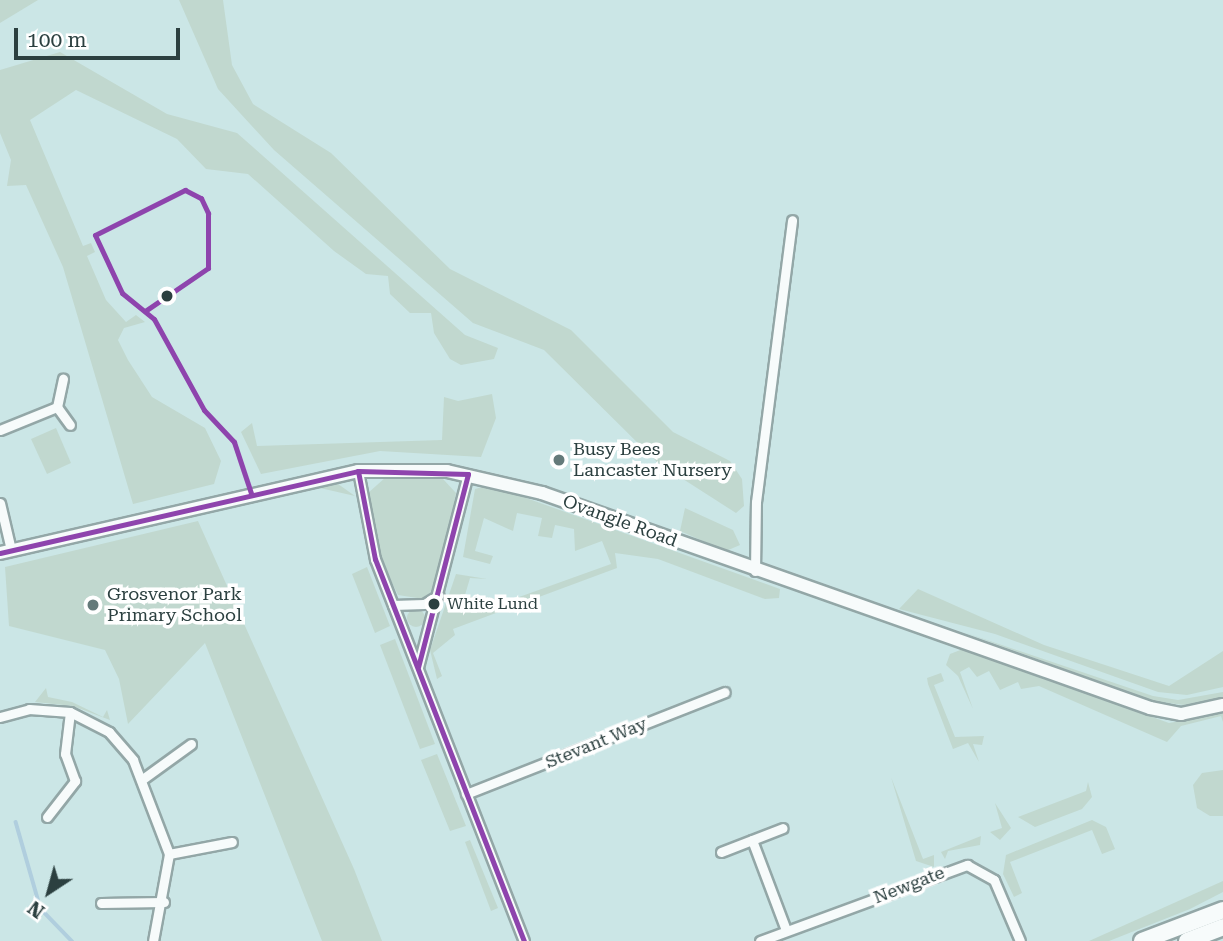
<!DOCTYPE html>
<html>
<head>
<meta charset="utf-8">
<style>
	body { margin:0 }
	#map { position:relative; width:1223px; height:941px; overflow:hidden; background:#cbe6e6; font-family:"Roboto Serif",serif }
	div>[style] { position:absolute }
	.green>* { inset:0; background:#c1d8cf }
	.round { border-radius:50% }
	.stream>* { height:3.5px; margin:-1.75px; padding:0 1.75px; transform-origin:1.75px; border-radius:1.75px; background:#b0cede }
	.roads { filter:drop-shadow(2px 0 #93a7a7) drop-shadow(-2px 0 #93a7a7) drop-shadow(0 2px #93a7a7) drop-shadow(0 -2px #93a7a7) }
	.street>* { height:9px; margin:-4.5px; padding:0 4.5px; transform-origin:4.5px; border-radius:4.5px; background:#f7fbfb }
	.secondary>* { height:12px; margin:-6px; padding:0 6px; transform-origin:6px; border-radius:6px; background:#f7fbfb }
	.highway>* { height:16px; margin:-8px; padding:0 8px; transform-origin:8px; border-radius:8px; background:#f7fbfb }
	.bus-1>* { height:5px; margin:-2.5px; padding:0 2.5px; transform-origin:2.5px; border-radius:2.5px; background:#8e44ad }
	.dots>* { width:19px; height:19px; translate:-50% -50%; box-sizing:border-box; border:4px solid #fff; border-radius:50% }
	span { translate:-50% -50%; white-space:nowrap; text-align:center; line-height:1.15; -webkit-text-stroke:7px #fff; paint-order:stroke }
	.bus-label { font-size:16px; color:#2c4040 }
	.left { translate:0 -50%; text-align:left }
	.poi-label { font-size:18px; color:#2c4040 }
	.street-label { font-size:18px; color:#2c4040 }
	.north { position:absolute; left:14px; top:857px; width:70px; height:70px; -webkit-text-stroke:5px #fff; paint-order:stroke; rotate:216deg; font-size:19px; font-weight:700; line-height:28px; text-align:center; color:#2c4040 }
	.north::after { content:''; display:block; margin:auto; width:24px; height:32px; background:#2c4040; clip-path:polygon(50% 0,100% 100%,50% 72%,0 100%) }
	.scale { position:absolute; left:14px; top:28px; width:166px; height:32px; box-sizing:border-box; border:4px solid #2c4040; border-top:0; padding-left:9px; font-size:21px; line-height:24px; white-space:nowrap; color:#2c4040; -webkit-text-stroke:5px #fff; paint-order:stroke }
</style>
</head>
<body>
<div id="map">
	<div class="green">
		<div style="clip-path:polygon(0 0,38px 0,0 23px)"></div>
		<div style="clip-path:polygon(179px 0,223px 0,232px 65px,253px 104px,331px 153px,450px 269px,571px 330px,673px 432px,730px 461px,742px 479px,744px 506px,736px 513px,658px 463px,544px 350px,473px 323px,274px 150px,218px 89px)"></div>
		<div style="clip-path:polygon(60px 52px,167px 114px,237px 133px,465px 335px,498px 348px,494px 359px,461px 365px,450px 359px,434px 333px,431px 313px,410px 313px,390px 294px,388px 276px,366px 274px,334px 251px,248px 174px,206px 169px,177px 139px,76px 90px,30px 120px,83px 246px,91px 243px,95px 252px,87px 256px,106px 300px,126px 322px,136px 315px,145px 322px,124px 328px,118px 340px,128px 360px,152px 397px,205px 428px,221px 461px,214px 484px,133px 504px,63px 267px,26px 185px,7px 186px,11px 160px,0 133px,0 70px)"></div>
		<div style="clip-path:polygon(492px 394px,496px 418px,481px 457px,380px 451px,261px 474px,241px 432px,252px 423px,257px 446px,442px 440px,444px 397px,458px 401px)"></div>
		<div style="clip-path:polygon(56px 428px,71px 463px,47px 474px,31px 439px)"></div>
		<div style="clip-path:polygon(386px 477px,443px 479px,456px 493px,438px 584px,424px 599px,398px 595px,382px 562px,368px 493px)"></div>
		<div style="clip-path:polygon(338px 484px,355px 496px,320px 488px,278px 495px)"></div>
		<div style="clip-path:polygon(490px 485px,780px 589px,779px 598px,765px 599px,658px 559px,615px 553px,617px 568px,453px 629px,455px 635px,433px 653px,442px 676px,437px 679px,430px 650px,456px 574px,487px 579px,470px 578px,465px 595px,497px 605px,611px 564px,602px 541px,575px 551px,574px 529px,555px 525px,552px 538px,538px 536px,542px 518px,517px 513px,513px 531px,484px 518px,475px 551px,493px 556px,490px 564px,463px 557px,475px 489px)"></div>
		<div style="clip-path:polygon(685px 508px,733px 530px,740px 545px,726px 551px,680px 531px)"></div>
		<div style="clip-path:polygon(198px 521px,354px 869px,382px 941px,322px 941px,205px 643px,128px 724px,119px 679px,105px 650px,9px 626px,5px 567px)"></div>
		<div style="clip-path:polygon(367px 567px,390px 626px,375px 633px,352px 574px)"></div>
		<div style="clip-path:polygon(918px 589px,1044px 645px,1169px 686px,1223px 651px,1223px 687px,1187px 695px,1158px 692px,995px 634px,899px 609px)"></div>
		<div class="round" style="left:407px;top:609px;width:18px;height:18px"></div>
		<div style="clip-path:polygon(963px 632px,1153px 696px,1178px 700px,1223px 692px,1223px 697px,1184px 705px,1153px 701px)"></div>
		<div style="clip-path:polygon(395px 639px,435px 744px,420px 749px,380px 645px)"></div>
		<div style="clip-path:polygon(963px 649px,1169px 723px,1223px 713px,1223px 722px,1221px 716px,1181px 726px,1167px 742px,1039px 686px,1021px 689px,1018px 682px,1000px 690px,989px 671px,977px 677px,969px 667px,960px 672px,973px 709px,958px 676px,946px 665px,950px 654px)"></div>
		<div style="clip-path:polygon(941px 673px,944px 681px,934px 685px,955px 737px,984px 736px,982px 745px,973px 744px,979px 762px,968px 743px,953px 749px,928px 684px,927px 678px)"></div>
		<div style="clip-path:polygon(46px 688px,48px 697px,72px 702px,103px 717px,107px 710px,110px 720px,73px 706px,35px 702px)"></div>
		<div style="clip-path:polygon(437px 754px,466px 826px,450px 831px,421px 760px)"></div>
		<div style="clip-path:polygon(1223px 770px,1223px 816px,1210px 816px,1197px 808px,1193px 785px,1202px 773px)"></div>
		<div style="clip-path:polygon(891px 777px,923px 859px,934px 855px,934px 867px,916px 861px)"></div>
		<div style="clip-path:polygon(1088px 782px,1092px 797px,1082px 809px,1035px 827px,1018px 817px,1086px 791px)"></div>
		<div style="clip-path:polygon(995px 803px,1011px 828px,1000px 840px,990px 832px,1002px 828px)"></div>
		<div style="clip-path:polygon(1092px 820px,1106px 827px,1115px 849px,1102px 854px,1092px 830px,1010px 862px,1022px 893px,1014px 897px,1003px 874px,1006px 855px)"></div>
		<div style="clip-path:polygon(981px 836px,980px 845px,948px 851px,945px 859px,941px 852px)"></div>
		<div style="clip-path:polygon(470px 840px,498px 908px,491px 911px,465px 842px)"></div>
		<div style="clip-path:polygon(1223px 881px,1223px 892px,1190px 909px,1109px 941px,1089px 941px)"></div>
	</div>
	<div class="stream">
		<div style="left:16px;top:822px;width:91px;rotate:74deg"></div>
		<div style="left:41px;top:909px;width:45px;rotate:45.9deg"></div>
	</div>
	<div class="roads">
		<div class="street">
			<div style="left:57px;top:407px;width:22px;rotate:54deg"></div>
			<div style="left:0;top:430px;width:61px;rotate:-22deg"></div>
			<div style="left:57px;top:407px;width:29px;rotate:-78deg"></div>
			<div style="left:358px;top:471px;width:90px;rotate:79.1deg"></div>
			<div style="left:375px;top:559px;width:410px;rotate:68.7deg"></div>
			<div style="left:0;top:503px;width:48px;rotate:76.8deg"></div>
			<div style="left:755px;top:571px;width:69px;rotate:-89.2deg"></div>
			<div style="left:756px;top:502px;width:284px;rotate:-82.7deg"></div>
			<div style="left:393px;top:605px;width:31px;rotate:-2deg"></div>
			<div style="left:424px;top:604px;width:17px;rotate:-31deg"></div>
			<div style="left:418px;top:667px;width:199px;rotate:-75.5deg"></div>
			<div style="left:0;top:717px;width:30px;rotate:-15deg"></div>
			<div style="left:29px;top:709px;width:41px;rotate:4.2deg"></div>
			<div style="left:70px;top:712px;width:44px;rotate:27.1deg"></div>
			<div style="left:109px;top:732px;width:37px;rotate:49deg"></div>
			<div style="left:133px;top:760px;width:101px;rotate:69deg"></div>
			<div style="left:169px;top:854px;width:88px;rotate:100.4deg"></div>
			<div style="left:144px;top:778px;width:58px;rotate:-35.9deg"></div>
			<div style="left:466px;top:794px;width:278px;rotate:-21.5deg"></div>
			<div style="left:47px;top:817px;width:46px;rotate:-52.1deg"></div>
			<div style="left:75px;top:781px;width:29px;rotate:-110deg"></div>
			<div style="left:65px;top:754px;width:42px;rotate:-83.2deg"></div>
			<div style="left:752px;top:840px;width:96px;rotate:69.3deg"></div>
			<div style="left:721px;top:852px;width:66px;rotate:-21.2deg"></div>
			<div style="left:169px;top:854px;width:64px;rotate:-10.8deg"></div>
			<div style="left:101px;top:903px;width:63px;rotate:-0.9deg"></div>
			<div style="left:760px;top:941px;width:221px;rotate:-20.2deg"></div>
			<div style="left:967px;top:865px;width:31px;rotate:29deg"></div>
			<div style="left:994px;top:880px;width:66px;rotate:66.9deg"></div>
		</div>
		<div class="secondary">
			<div style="left:0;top:553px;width:367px;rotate:-12.9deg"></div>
			<div style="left:358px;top:471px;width:89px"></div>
			<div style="left:447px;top:471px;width:98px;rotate:13deg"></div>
			<div style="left:542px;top:493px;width:645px;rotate:19.47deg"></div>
			<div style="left:1150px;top:708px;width:32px;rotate:11deg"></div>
			<div style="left:1181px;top:714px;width:43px;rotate:-12.1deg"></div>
		</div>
		<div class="highway">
			<div style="left:1142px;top:941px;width:87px;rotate:-20.9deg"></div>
			<div style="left:1187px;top:941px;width:39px;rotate:-21deg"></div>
		</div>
	</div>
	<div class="bus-1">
		<div style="left:95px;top:235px;width:64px;rotate:65deg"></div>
		<div style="left:122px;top:293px;width:41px;rotate:39.1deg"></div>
		<div style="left:154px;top:319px;width:104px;rotate:61.2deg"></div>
		<div style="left:204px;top:410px;width:44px;rotate:46.8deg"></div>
		<div style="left:234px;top:442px;width:54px;rotate:71.6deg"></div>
		<div style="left:95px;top:235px;width:101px;rotate:-26.6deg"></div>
		<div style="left:185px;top:190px;width:18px;rotate:27deg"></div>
		<div style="left:201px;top:198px;width:17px;rotate:65deg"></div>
		<div style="left:208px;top:213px;width:55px;rotate:90deg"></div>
		<div style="left:208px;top:268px;width:76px;rotate:145.7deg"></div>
		<div style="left:358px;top:471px;width:90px;rotate:79.1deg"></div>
		<div style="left:375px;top:559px;width:410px;rotate:68.7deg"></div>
		<div style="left:0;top:553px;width:367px;rotate:-12.9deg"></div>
		<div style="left:358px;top:471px;width:110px;rotate:1.6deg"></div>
		<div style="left:468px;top:474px;width:199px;rotate:104.5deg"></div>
	</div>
	<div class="dots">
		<div style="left:167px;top:296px;background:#2c4040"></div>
		<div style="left:559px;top:460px;background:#647a7a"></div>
		<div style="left:434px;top:604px;background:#2c4040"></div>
		<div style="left:93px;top:605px;background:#647a7a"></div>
	</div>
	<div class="bus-label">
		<span class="left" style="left:447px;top:604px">White Lund</span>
	</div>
	<div class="poi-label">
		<span class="left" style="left:573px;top:460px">Busy Bees<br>Lancaster Nursery</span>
		<span class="left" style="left:107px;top:605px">Grosvenor Park<br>Primary School</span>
	</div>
	<div class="street-label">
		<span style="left:620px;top:521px;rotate:20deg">Ovangle Road</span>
		<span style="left:596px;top:743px;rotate:-22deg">Stevant Way</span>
		<span style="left:909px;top:885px;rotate:-21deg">Newgate</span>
	</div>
	<div class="north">N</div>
	<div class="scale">100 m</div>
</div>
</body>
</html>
